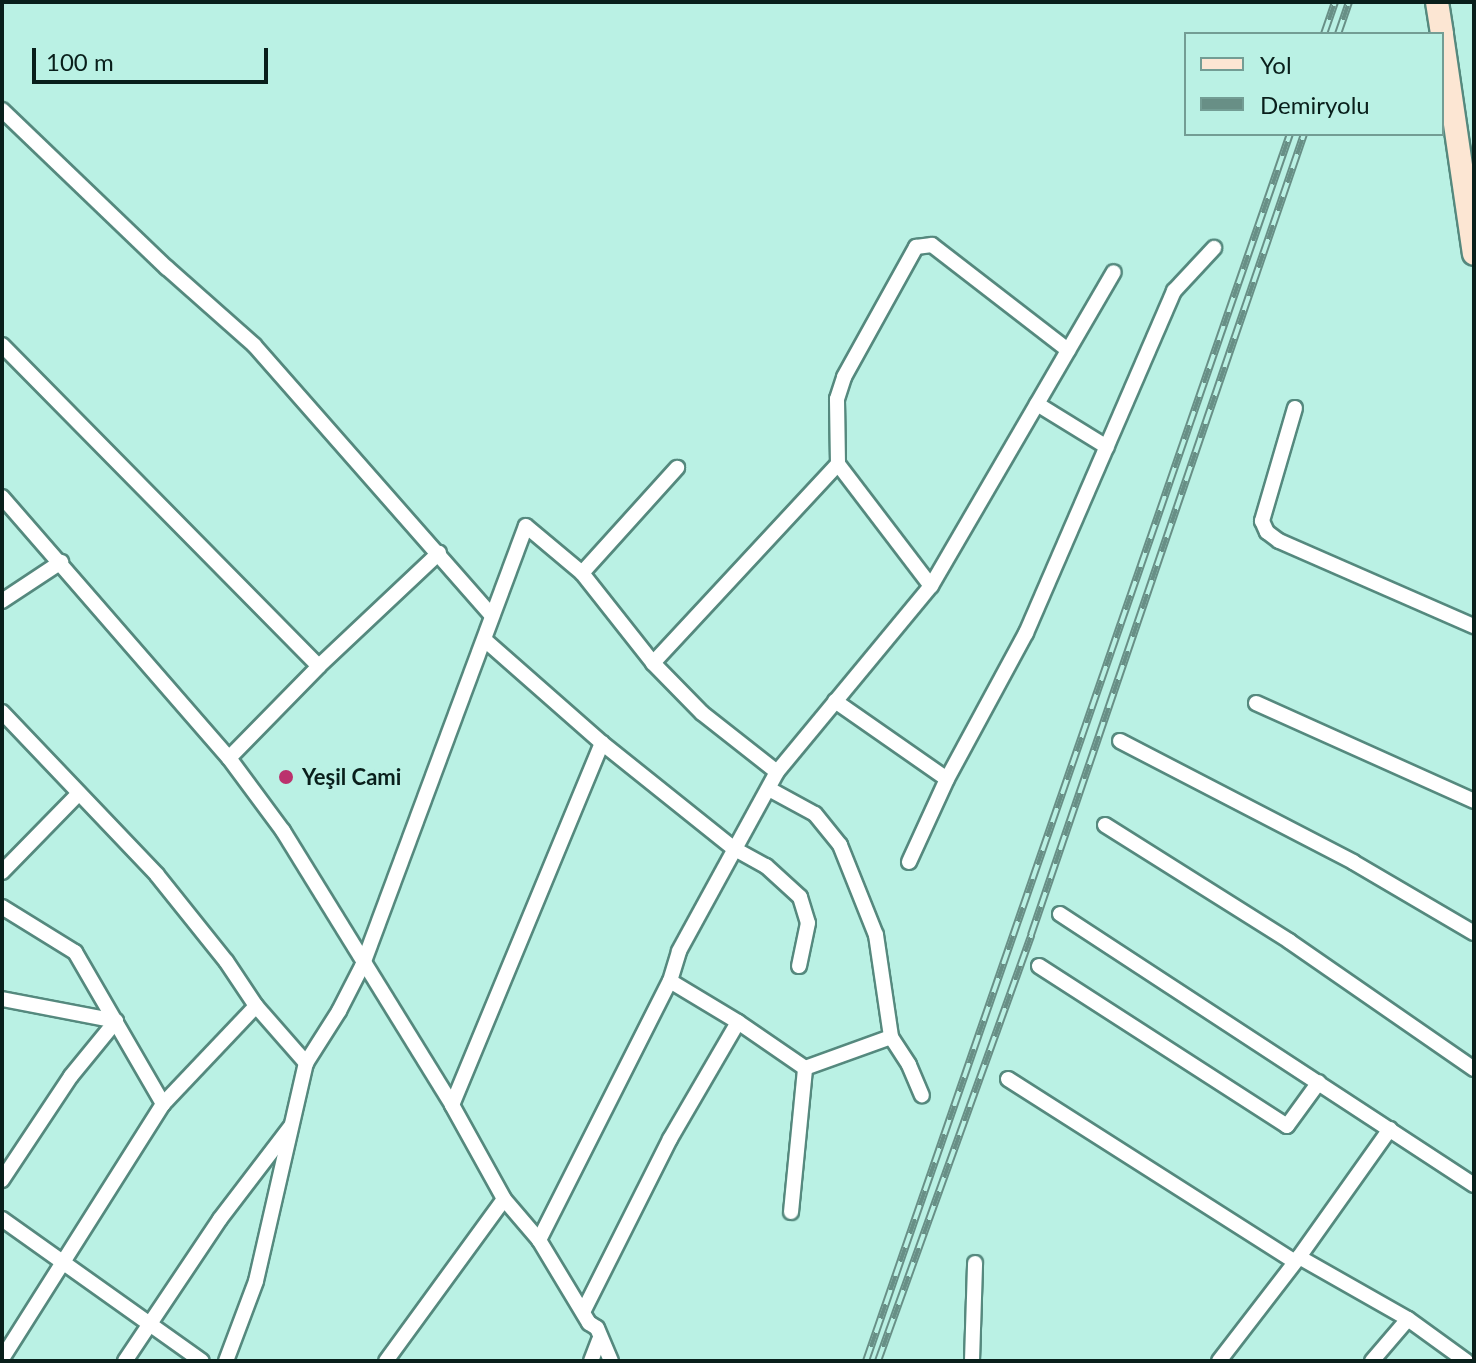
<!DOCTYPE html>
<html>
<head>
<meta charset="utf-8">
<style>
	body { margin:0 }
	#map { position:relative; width:1476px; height:1363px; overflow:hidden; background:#baf1e4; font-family:Lato,sans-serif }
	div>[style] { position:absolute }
	.roads { filter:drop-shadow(2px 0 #55897e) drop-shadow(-2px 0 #55897e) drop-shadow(0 2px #55897e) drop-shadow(0 -2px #55897e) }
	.street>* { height:14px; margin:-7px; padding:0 7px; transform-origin:7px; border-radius:7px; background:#fff }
	.secondary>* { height:22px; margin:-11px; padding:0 11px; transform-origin:11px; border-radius:11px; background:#fce6d3 }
	.rail>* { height:8px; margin-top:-4px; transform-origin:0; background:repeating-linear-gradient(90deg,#baf1e4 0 15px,#688f86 0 30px); box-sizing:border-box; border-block:2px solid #688f86 }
	.dots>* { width:22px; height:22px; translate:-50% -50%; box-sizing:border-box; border:4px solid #baf1e4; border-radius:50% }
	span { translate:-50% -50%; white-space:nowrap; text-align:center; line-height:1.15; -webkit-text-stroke:8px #baf1e4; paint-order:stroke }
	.poi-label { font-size:22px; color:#091f1b; font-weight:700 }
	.left { translate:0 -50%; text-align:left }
	.frame { position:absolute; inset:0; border:4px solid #091f1b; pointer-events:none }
	.legend { position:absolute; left:1184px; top:32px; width:260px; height:104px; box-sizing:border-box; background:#baf1e4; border:2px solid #739d94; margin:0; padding:10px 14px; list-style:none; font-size:24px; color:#091f1b }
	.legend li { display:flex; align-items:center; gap:16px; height:40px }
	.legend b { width:40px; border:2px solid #739d94 }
	.scale { position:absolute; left:32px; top:48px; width:236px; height:36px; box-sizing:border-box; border:4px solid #091f1b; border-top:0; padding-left:10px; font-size:24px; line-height:28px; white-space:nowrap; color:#091f1b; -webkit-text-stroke:6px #baf1e4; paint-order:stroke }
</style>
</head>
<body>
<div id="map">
	<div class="roads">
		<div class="street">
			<div style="left:2px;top:110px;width:228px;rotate:43.8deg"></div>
			<div style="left:167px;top:268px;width:116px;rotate:41.5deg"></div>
			<div style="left:254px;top:345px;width:359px;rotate:48.7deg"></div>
			<div style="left:2px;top:345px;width:451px;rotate:45.4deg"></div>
			<div style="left:319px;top:666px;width:165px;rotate:-43.3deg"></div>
			<div style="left:1037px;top:404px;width:82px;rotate:31.6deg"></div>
			<div style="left:1295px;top:408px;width:118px;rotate:106.3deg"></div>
			<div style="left:1262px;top:521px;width:12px;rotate:66deg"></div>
			<div style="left:1267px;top:532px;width:15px;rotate:37deg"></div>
			<div style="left:1279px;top:541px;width:213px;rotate:23.6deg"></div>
			<div style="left:838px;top:464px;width:153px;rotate:52.7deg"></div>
			<div style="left:2px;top:497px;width:346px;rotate:49deg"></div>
			<div style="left:229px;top:758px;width:91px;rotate:53.5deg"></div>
			<div style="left:283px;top:831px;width:322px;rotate:58.3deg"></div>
			<div style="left:452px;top:1105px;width:107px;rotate:61deg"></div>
			<div style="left:504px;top:1199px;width:54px;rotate:49.5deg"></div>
			<div style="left:539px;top:1240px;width:97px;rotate:58.9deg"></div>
			<div style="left:589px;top:1323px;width:9px;rotate:32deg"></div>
			<div style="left:597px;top:1328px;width:36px;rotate:67deg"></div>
			<div style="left:582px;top:573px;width:142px;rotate:-47.9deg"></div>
			<div style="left:2px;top:601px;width:71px;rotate:-33.5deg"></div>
			<div style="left:653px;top:663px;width:272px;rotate:-47.1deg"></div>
			<div style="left:838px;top:464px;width:65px;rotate:-90.9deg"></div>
			<div style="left:837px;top:399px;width:23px;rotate:-72deg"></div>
			<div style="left:844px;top:377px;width:149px;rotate:-61deg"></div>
			<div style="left:916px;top:247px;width:16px;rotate:-7deg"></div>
			<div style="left:932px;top:245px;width:172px;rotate:37.7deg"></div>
			<div style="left:835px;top:701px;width:136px;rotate:34.9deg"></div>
			<div style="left:1256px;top:703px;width:239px;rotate:24.2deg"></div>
			<div style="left:2px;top:712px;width:225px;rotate:46.4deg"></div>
			<div style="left:157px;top:875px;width:110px;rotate:51.3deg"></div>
			<div style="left:226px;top:961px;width:54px;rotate:56.3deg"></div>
			<div style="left:256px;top:1006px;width:76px;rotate:48.7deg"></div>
			<div style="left:1120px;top:741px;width:263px;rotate:27.4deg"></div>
			<div style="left:1353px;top:862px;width:140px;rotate:30.4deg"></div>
			<div style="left:602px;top:743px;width:168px;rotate:38.7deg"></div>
			<div style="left:733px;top:848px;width:38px;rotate:29deg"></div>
			<div style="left:766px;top:866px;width:46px;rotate:42.4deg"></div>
			<div style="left:800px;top:897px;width:27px;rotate:73deg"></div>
			<div style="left:808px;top:923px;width:44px;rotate:101.8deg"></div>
			<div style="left:229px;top:758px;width:129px;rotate:-45.6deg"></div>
			<div style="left:769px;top:789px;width:52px;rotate:28.5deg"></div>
			<div style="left:815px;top:814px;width:40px;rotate:51deg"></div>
			<div style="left:840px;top:845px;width:97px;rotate:68.2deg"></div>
			<div style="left:876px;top:935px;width:103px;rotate:81.6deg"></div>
			<div style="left:1105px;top:825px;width:218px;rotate:32.2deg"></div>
			<div style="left:1289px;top:941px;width:225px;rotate:34.7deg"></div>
			<div style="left:909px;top:862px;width:91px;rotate:-65.4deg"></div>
			<div style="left:947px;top:779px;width:166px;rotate:-61.6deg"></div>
			<div style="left:1026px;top:633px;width:373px;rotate:-66.6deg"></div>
			<div style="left:1174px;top:291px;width:59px;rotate:-47.1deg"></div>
			<div style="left:2px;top:872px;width:110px;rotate:-45.7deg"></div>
			<div style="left:2px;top:907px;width:86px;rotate:31.7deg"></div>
			<div style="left:75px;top:952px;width:176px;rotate:59.9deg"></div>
			<div style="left:163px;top:1104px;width:302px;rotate:122.3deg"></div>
			<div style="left:1060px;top:914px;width:495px;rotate:33.2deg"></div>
			<div style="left:1039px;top:966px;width:295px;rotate:32.8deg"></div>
			<div style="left:1287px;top:1126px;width:54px;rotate:-54deg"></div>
			<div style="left:670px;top:981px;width:79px;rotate:31.1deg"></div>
			<div style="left:738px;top:1022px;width:81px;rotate:34.5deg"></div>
			<div style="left:805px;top:1068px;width:91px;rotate:-19.8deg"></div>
			<div style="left:891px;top:1037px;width:33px;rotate:57deg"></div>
			<div style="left:909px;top:1065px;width:33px;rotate:67deg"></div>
			<div style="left:2px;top:999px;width:116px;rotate:10.9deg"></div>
			<div style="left:116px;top:1021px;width:71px;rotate:129.3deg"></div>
			<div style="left:71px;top:1076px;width:125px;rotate:123.6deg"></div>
			<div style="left:1008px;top:1079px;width:339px;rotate:32.5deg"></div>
			<div style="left:163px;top:1104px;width:135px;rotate:-46.5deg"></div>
			<div style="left:452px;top:1105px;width:392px;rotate:-67.5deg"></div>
			<div style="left:602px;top:743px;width:154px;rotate:-138.7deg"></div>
			<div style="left:791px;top:1212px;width:145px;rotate:-84.4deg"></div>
			<div style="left:2px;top:1219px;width:245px;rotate:35.4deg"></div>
			<div style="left:539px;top:1240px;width:290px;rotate:-63.2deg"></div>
			<div style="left:670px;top:981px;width:31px;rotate:-73deg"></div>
			<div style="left:679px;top:951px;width:204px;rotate:-61.3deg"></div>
			<div style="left:777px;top:772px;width:241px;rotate:-50.4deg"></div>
			<div style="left:931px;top:586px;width:363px;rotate:-59.8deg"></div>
			<div style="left:1299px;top:1257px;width:157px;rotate:-54.6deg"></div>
			<div style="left:583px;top:1312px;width:194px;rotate:-63.3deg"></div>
			<div style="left:670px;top:1139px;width:135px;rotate:-59.8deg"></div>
			<div style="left:125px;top:1361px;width:171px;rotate:-56.2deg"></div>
			<div style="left:220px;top:1219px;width:117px;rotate:-52.6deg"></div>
			<div style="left:226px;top:1361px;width:85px;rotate:-69.4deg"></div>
			<div style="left:256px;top:1281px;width:224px;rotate:-77.1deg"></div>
			<div style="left:306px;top:1063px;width:62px;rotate:-57.6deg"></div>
			<div style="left:339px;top:1011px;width:53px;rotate:-62.9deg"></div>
			<div style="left:363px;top:964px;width:467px;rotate:-69.6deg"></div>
			<div style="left:526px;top:526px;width:73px;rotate:40deg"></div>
			<div style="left:582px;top:573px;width:115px;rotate:51.7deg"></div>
			<div style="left:653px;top:663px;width:70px;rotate:45.6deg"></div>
			<div style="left:702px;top:713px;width:95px;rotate:38.2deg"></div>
			<div style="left:386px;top:1361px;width:200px;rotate:-53.9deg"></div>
			<div style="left:591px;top:1361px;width:22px;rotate:-69deg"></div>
			<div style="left:972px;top:1361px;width:98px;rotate:-88.2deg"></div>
			<div style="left:1219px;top:1361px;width:131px;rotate:-52.4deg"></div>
			<div style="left:1299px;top:1257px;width:125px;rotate:29.6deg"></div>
			<div style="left:1408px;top:1319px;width:72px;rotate:35.9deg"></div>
			<div style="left:1372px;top:1361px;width:55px;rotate:-49.4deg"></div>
		</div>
		<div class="secondary">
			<div style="left:1437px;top:2px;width:32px;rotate:81deg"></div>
			<div style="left:1442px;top:35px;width:221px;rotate:81.7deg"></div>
		</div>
	</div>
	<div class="rail">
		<div style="left:1324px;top:34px;width:34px;rotate:-71deg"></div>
		<div style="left:1338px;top:34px;width:34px;rotate:-71deg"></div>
		<div style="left:866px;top:1361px;width:1298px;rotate:-70.94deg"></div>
		<div style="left:878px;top:1361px;width:453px;rotate:-70.2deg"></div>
		<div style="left:1031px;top:935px;width:846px;rotate:-71.18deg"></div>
	</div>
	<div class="dots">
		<div style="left:286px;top:777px;background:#bb326d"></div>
	</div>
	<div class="poi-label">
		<span class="left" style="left:302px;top:777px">Yeşil Cami</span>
	</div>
	<div class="frame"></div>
	<ul class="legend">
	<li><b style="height:10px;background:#fce6d3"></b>Yol</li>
	<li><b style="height:10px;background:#688f86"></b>Demiryolu</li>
	</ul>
	<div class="scale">100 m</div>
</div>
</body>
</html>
